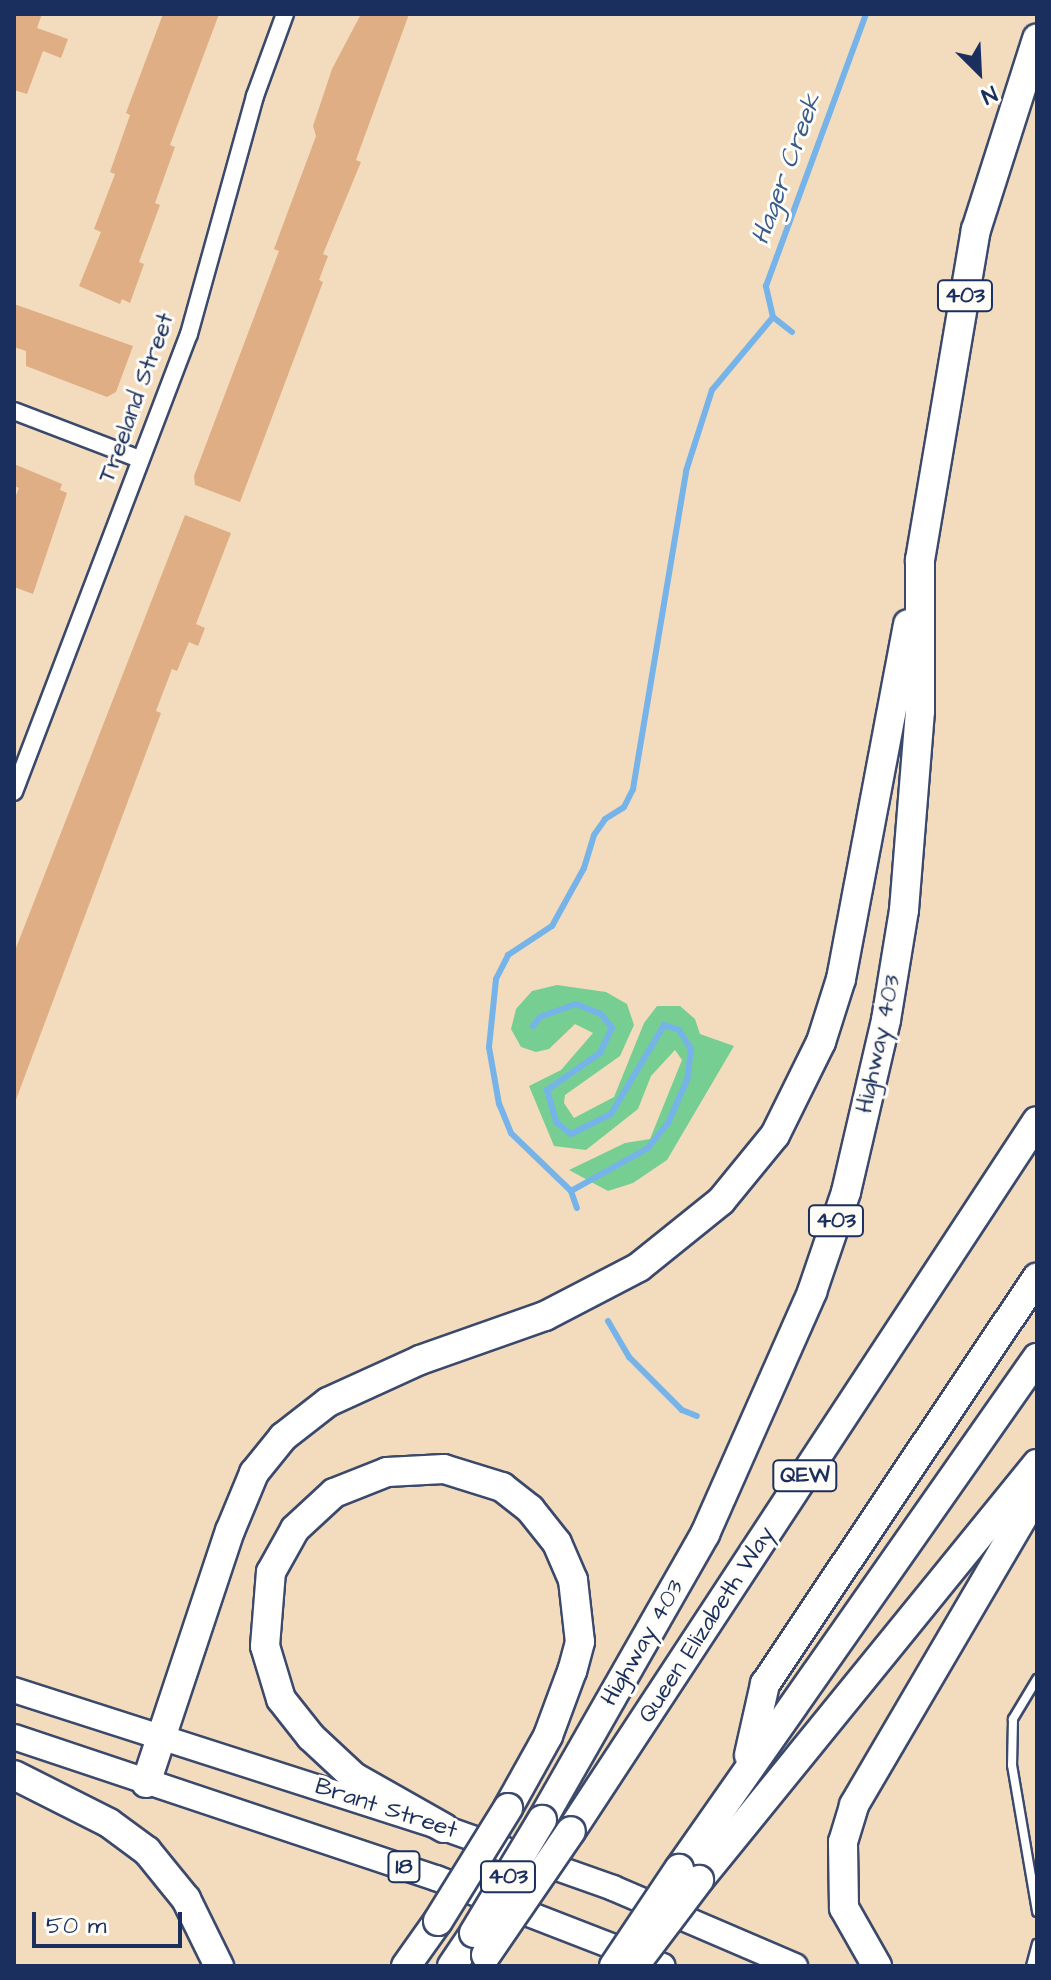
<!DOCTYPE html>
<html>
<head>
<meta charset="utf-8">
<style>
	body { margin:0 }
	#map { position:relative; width:1051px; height:1980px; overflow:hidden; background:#f3dcbd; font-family:"Architects Daughter",sans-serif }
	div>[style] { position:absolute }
	.green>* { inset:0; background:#76ce93 }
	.stream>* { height:6px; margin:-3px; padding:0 3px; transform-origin:3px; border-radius:3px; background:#76b3e8 }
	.building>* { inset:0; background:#dfae84 }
	.roads { filter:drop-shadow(2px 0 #3b496c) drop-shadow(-2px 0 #3b496c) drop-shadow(0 2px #3b496c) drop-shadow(0 -2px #3b496c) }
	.service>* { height:8px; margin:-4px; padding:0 4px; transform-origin:4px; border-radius:4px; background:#fff }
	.minor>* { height:16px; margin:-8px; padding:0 8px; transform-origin:8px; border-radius:8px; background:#fff }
	.primary>* { height:24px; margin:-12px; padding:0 12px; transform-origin:12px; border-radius:12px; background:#fff }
	.motorway>* { height:28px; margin:-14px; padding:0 14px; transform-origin:14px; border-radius:14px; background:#fff }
	.bridges { filter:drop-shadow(2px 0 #3b496c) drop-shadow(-2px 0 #3b496c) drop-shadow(0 2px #3b496c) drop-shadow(0 -2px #3b496c) }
	.motorway-bridge>* { height:28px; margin:-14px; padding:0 14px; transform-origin:14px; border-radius:14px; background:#fff }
	span { translate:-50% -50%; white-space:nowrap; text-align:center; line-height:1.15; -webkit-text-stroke:6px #fdfcf7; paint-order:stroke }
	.shield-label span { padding:2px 6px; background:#fdfcf7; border:2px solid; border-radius:6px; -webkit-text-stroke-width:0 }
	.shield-label { font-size:22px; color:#1b2f5e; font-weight:700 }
	.street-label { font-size:24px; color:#1b2f5e }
	.water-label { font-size:26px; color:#3b5d8e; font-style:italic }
	.frame { position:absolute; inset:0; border:16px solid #1b2f5e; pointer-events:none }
	.north { position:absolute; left:939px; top:32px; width:80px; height:80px; -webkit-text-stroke:6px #fdfcf7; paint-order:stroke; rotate:156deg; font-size:22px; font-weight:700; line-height:32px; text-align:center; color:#1b2f5e }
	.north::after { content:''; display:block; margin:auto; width:28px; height:36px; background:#1b2f5e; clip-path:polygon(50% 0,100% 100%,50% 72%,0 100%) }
	.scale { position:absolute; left:32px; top:1912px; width:150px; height:36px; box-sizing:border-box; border:4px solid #1b2f5e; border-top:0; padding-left:10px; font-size:24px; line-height:28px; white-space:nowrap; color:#1b2f5e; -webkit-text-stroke:6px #fdfcf7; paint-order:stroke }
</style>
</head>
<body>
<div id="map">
	<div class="green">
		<div style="clip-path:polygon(557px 985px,606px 992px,627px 1004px,634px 1025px,620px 1056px,565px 1095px,564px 1103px,574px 1118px,614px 1097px,644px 1023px,657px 1006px,680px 1006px,695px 1019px,700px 1034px,734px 1046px,667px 1160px,633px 1183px,608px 1191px,569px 1170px,625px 1143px,650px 1139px,682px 1060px,675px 1050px,651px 1076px,638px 1109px,586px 1150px,554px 1146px,529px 1086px,561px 1070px,593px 1033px,575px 1024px,549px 1049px,536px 1052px,521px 1047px,511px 1029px,516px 1009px,532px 991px)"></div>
	</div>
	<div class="stream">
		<div style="left:792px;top:332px;width:24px;rotate:-142deg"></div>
		<div style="left:773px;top:317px;width:32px;rotate:-103deg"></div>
		<div style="left:766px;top:286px;width:290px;rotate:-69.8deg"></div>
		<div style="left:533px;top:1026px;width:11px;rotate:-52deg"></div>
		<div style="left:540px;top:1017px;width:38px;rotate:-20deg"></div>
		<div style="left:576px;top:1004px;width:27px;rotate:22deg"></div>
		<div style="left:601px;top:1014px;width:18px;rotate:52deg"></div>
		<div style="left:612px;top:1028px;width:28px;rotate:116deg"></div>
		<div style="left:600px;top:1053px;width:65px;rotate:145.1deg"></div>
		<div style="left:547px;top:1090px;width:33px;rotate:74deg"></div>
		<div style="left:556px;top:1122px;width:19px;rotate:39deg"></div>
		<div style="left:571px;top:1134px;width:45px;rotate:-26.6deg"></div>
		<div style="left:611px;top:1114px;width:104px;rotate:-59.2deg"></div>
		<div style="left:664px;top:1025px;width:16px;rotate:18deg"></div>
		<div style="left:679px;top:1030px;width:22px;rotate:58deg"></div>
		<div style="left:691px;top:1049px;width:31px;rotate:97deg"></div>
		<div style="left:687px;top:1080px;width:47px;rotate:113.8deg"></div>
		<div style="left:668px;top:1123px;width:32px;rotate:129deg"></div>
		<div style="left:648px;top:1148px;width:88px;rotate:150.8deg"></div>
		<div style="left:571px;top:1191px;width:18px;rotate:71deg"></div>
		<div style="left:571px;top:1191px;width:83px;rotate:-136deg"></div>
		<div style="left:511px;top:1133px;width:31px;rotate:-112deg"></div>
		<div style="left:499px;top:1104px;width:58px;rotate:-100deg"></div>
		<div style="left:489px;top:1047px;width:68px;rotate:-84.1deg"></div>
		<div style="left:496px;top:979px;width:27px;rotate:-63deg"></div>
		<div style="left:508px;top:955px;width:53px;rotate:-33.4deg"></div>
		<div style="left:552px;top:926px;width:66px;rotate:-61.1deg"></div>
		<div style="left:584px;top:868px;width:34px;rotate:-73deg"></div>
		<div style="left:594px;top:835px;width:19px;rotate:-55deg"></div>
		<div style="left:605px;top:819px;width:22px;rotate:-32deg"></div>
		<div style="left:624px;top:807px;width:20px;rotate:-63deg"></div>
		<div style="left:633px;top:789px;width:322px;rotate:-80.5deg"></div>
		<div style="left:686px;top:471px;width:85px;rotate:-72.2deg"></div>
		<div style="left:712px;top:390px;width:95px;rotate:-50.1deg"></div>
		<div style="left:608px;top:1321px;width:42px;rotate:59.7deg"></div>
		<div style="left:629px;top:1357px;width:75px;rotate:45deg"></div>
		<div style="left:682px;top:1410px;width:16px;rotate:22deg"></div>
	</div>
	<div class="building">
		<div style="clip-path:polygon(14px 14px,42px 14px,37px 28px,68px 39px,61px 58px,43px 51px,27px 94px,14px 90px)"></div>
		<div style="clip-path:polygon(163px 14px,219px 14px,170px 145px,175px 147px,155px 203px,160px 205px,139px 262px,144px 264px,130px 303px,122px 299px,120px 304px,79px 286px,101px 232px,94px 229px,115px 174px,110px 172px,130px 115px,126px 113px)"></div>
		<div style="clip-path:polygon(361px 14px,409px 14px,356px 160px,361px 162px,323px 254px,328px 256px,319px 280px,323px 282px,240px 502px,195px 485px,194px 476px,279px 251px,274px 249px,316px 136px,313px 126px,332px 69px)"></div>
		<div style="clip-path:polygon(14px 304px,133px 346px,116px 392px,107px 397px,26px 366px,26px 351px,14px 347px)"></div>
		<div style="clip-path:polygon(14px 464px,62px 484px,60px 490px,67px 493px,33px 594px,14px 587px,14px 500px,19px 488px,14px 486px)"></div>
		<div style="clip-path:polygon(185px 515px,231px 533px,196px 624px,205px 628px,198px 646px,189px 642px,177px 671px,172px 669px,156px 711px,161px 713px,14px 1105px,14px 953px)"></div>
	</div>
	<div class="roads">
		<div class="service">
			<div style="left:1037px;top:1679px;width:47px;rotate:121deg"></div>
			<div style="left:1013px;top:1719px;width:46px;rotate:91.2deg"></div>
			<div style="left:1012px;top:1765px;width:149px;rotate:80.3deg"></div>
			<div style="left:1031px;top:1966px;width:23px;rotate:-75deg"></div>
		</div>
		<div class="minor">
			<div style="left:14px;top:411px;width:135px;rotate:20.9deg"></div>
			<div style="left:14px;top:792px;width:490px;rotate:-69.1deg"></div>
			<div style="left:189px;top:334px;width:247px;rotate:-74.5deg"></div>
			<div style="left:255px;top:96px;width:87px;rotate:-69.9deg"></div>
		</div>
		<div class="primary">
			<div style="left:14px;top:1690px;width:452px;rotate:17.8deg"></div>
			<div style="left:444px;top:1828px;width:179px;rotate:19.5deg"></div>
			<div style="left:613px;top:1888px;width:198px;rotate:23.2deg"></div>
			<div style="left:14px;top:1737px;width:445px;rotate:18.5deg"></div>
			<div style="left:436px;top:1878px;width:243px;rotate:21.2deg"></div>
		</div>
		<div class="motorway">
			<div style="left:749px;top:1755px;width:73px;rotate:-77.3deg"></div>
			<div style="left:765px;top:1684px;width:489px;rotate:-56.2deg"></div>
			<div style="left:14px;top:1775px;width:106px;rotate:26.8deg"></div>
			<div style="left:109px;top:1823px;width:47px;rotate:36.4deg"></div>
			<div style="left:147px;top:1851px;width:62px;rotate:50.9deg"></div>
			<div style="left:186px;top:1899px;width:75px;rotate:63.8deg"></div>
			<div style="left:146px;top:1783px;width:266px;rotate:-71.6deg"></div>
			<div style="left:230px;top:1531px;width:63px;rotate:-67.5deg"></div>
			<div style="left:254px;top:1473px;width:46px;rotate:-51.1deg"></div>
			<div style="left:283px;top:1437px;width:57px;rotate:-37.9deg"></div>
			<div style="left:328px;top:1402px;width:101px;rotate:-24.5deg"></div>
			<div style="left:420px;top:1360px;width:133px;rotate:-19.4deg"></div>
			<div style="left:545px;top:1316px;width:106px;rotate:-27.5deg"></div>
			<div style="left:639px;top:1267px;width:105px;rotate:-38.8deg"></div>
			<div style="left:721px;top:1201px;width:85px;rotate:-50.7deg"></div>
			<div style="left:775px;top:1135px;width:104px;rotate:-63.7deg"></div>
			<div style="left:821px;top:1042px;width:66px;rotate:-72.4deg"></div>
			<div style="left:841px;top:979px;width:361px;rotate:-79.3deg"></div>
			<div style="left:542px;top:1820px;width:329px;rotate:-60.3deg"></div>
			<div style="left:705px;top:1534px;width:265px;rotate:-66.1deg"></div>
			<div style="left:812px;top:1292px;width:106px;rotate:-71.2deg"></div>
			<div style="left:846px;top:1192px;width:177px;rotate:-76.9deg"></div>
			<div style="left:886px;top:1020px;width:111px;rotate:-80.7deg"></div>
			<div style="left:904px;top:910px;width:200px;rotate:-85.4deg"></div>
			<div style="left:920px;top:711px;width:151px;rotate:-90deg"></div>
			<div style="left:920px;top:560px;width:335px;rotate:-80.4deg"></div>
			<div style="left:976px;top:230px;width:201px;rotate:-72.3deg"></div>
			<div style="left:444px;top:1828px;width:103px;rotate:-150.5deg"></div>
			<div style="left:354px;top:1777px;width:59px;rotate:-137.1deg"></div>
			<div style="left:311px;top:1737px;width:48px;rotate:-128.3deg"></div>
			<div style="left:281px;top:1699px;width:55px;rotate:-106.8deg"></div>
			<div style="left:265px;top:1646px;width:74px;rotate:-85.4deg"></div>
			<div style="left:271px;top:1572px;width:49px;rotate:-60.8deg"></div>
			<div style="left:295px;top:1529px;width:53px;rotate:-42.7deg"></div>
			<div style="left:334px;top:1493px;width:57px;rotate:-21.6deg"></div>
			<div style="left:387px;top:1472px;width:57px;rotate:-3deg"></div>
			<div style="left:444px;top:1469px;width:61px;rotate:17.2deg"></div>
			<div style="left:502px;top:1487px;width:36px;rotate:38deg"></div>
			<div style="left:530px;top:1509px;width:43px;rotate:51.5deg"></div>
			<div style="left:557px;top:1543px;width:40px;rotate:66.6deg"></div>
			<div style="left:573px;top:1580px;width:62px;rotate:83.6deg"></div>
			<div style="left:580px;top:1642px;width:30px;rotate:105deg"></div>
			<div style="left:572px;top:1671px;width:69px;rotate:110.3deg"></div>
			<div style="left:548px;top:1736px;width:82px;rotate:119.1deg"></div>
			<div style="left:571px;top:1831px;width:849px;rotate:-56.72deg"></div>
			<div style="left:679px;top:1869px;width:624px;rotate:-54.99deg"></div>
			<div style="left:699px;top:1880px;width:536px;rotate:-50.91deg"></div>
			<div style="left:406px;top:1966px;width:55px;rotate:-54.6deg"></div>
			<div style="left:452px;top:1966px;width:40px;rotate:-56deg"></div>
			<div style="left:877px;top:1966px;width:67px;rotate:-119.6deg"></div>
			<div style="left:844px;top:1908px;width:66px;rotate:-90.9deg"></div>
			<div style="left:843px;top:1842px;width:39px;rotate:-73deg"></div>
			<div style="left:854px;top:1805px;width:362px;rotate:-59.6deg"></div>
		</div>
	</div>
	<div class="bridges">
		<div class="motorway-bridge">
			<div style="left:438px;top:1921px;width:133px;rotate:-58.2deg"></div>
			<div style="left:474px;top:1933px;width:132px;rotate:-59deg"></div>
			<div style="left:486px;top:1955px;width:150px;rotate:-55.6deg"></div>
			<div style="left:637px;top:1962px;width:103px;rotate:-52.9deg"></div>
			<div style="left:614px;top:1966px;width:117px;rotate:-56.2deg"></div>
		</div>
	</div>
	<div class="shield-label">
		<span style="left:965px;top:296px">403</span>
		<span style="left:836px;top:1221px">403</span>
		<span style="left:805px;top:1476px">QEW</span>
		<span style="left:404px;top:1867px">18</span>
		<span style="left:508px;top:1877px">403</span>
	</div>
	<div class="street-label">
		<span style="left:137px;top:398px;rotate:-70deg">Treeland Street</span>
		<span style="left:879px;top:1044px;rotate:-78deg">Highway 403</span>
		<span style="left:707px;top:1625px;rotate:-57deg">Queen Elizabeth Way</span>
		<span style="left:643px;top:1643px;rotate:-60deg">Highway 403</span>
		<span style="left:386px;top:1809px;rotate:18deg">Brant Street</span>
	</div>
	<div class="water-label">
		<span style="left:787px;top:169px;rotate:-70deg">Hager Creek</span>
	</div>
	<div class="frame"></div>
	<div class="north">N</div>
	<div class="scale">50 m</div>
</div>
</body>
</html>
